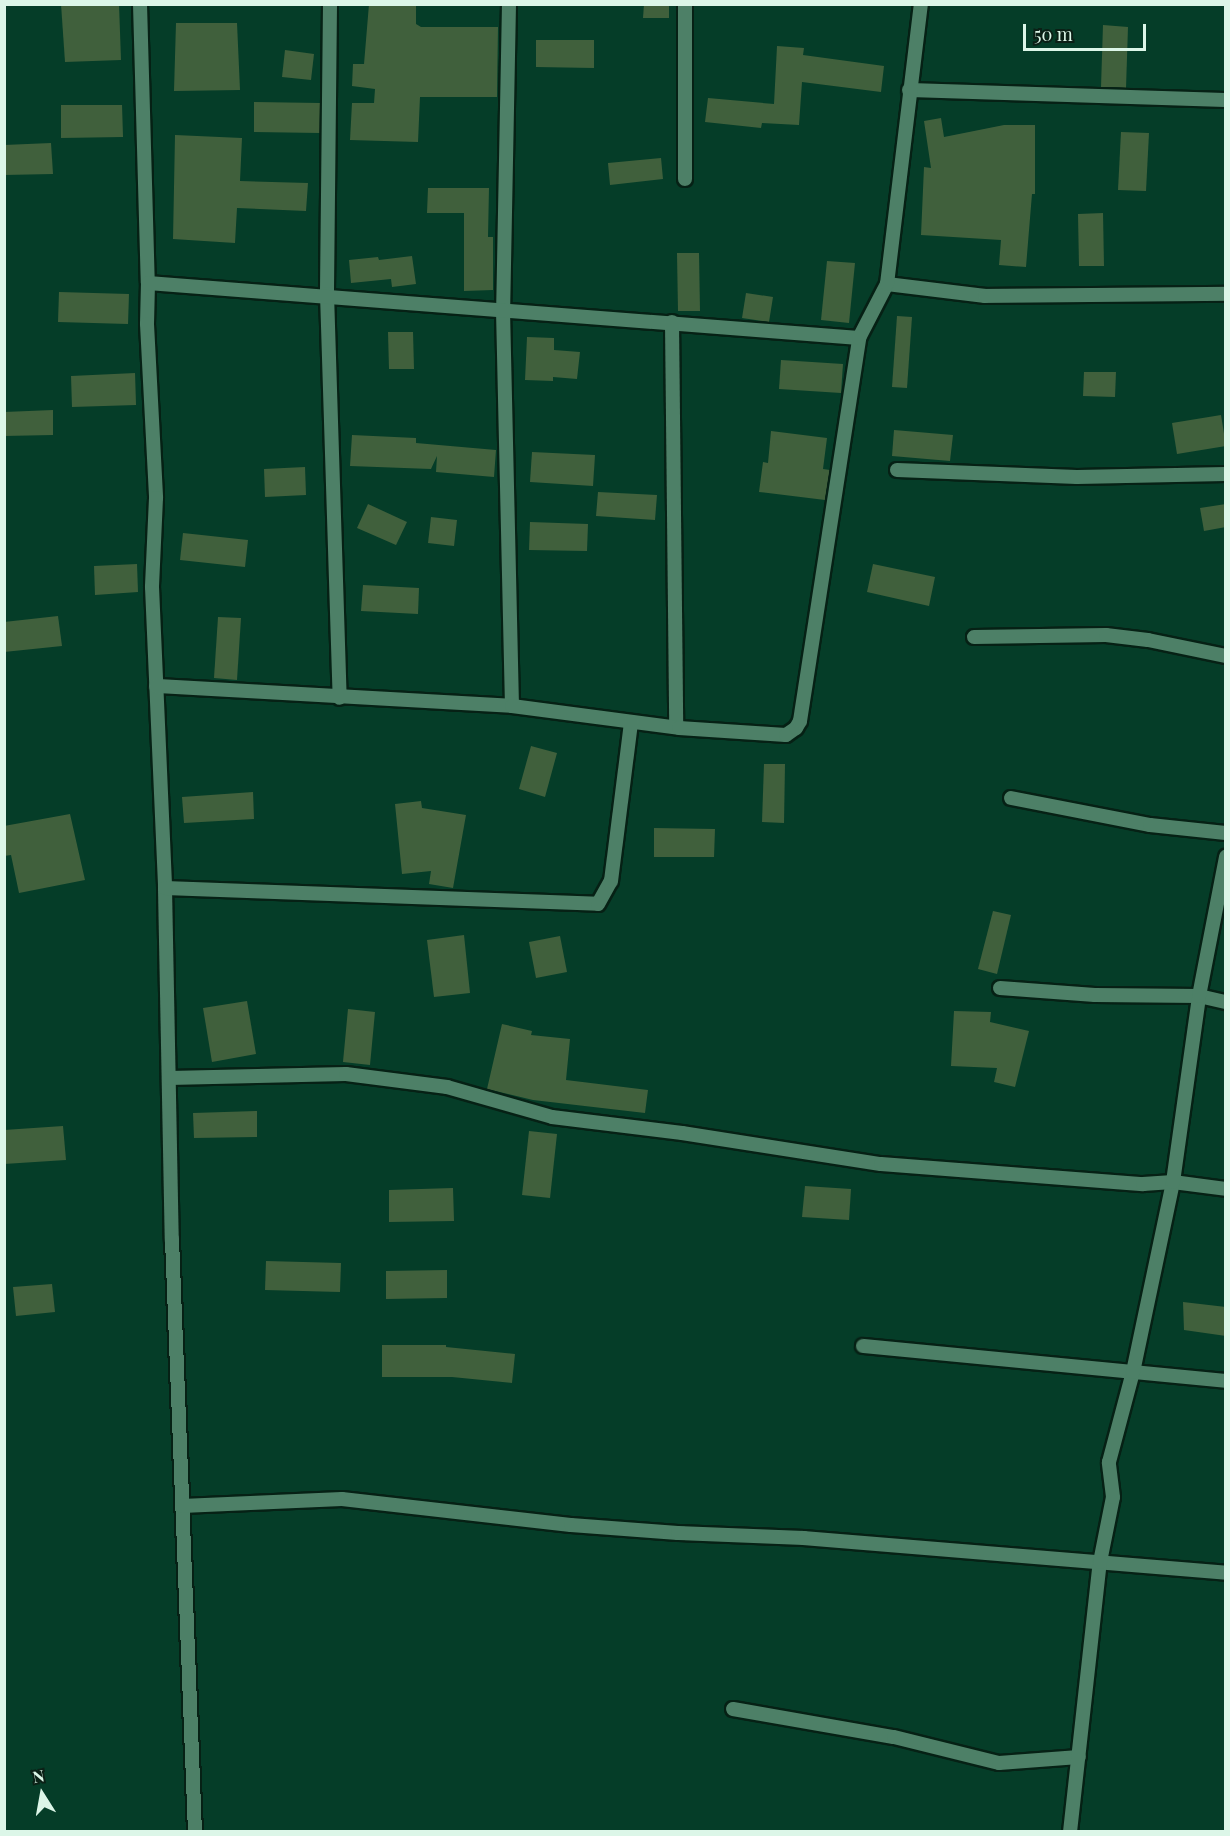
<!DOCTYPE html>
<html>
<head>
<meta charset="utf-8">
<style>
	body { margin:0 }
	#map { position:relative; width:1230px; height:1836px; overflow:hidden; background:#053d28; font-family:"Playfair Display",serif }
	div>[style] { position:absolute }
	.building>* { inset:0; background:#40603c }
	.roads { filter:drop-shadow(2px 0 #062115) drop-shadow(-2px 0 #062115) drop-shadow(0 2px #062115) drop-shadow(0 -2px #062115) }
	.street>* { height:14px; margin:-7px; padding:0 7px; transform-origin:7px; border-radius:7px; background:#4d8067 }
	span { translate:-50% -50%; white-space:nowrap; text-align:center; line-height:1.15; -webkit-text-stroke:6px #0b2016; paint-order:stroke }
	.frame { position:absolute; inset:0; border:6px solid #dcf6e8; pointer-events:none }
	.north { position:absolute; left:12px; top:1764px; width:60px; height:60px; -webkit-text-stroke:4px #0b2016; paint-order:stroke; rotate:349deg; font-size:16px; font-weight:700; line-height:24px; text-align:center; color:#dcf6e8 }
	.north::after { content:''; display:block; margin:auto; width:21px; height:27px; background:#dcf6e8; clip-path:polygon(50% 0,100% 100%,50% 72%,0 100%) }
	.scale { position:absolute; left:1023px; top:24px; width:123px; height:27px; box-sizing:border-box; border:3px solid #dcf6e8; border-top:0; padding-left:8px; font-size:18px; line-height:21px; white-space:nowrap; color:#dcf6e8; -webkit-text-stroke:4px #0b2016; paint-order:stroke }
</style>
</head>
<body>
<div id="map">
	<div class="building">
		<div style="clip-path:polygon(61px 4px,119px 4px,121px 60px,65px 62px)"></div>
		<div style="clip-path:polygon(369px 4px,416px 4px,416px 24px,421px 27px,498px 27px,497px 97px,420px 97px,418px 142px,350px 140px,352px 103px,374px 103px,375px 89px,352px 86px,353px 64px,364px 64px)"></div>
		<div style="clip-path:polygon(644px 4px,669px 4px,669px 18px,643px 18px)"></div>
		<div style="clip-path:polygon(176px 23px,237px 23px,240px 90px,174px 91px)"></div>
		<div style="clip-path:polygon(1103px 25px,1128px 27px,1126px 88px,1101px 87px)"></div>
		<div style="clip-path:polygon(536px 40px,594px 40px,594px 68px,536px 67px)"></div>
		<div style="clip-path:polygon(777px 46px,804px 48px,803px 55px,884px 66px,881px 92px,802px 82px,799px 125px,762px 123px,761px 128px,705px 122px,708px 98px,774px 104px)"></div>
		<div style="clip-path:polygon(285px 50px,314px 54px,311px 80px,282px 77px)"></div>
		<div style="clip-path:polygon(254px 102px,320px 103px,320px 133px,254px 132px)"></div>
		<div style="clip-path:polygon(61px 105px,122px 105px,123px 137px,61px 138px)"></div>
		<div style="clip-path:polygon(941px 118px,944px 137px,1004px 125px,1035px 125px,1035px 194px,1032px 194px,1026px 267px,999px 265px,1001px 240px,921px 235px,924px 167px,931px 168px,924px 121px)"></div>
		<div style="clip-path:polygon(1121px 132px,1149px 133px,1146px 191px,1118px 190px)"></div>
		<div style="clip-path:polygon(175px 135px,242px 138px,240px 181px,308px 183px,306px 211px,237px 208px,235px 243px,173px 239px)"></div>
		<div style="clip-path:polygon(51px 143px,53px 174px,4px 175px,4px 145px)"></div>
		<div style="clip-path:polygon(661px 158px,663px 179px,610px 185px,608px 163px)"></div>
		<div style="clip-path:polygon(428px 188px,489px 188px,488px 237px,493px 237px,493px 290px,464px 291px,464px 213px,427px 213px)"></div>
		<div style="clip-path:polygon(1103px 213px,1104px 266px,1079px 266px,1078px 214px)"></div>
		<div style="clip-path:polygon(677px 253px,699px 253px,700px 311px,678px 311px)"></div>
		<div style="clip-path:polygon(412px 256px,416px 284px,392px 287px,391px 279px,351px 283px,349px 260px,378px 257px,379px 260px)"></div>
		<div style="clip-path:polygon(827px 261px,855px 263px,849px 323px,821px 320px)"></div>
		<div style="clip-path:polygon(59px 292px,129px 294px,128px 324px,58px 322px)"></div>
		<div style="clip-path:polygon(746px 293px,773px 297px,769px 322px,742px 318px)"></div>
		<div style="clip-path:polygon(897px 316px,912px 317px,907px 388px,892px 387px)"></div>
		<div style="clip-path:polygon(388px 332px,413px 332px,414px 369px,389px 369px)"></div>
		<div style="clip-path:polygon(527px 337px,554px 338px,554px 350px,580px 352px,577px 379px,553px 377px,553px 381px,525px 380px)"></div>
		<div style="clip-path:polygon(781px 360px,843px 364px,841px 393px,779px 389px)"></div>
		<div style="clip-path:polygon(1084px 372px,1116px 372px,1115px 397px,1083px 396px)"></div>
		<div style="clip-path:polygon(135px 373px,136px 405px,72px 407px,71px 376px)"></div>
		<div style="clip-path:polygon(53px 410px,53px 435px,4px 436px,4px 412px)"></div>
		<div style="clip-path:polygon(1221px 415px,1226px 446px,1177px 454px,1172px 423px)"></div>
		<div style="clip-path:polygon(894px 430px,953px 435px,950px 461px,892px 456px)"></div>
		<div style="clip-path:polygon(771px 431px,827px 438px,823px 469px,830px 470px,825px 500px,759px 492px,763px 462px,768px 463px)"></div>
		<div style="clip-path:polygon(352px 435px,416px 438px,416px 443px,496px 450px,494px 477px,436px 472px,437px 456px,431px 469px,350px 466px)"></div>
		<div style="clip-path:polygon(532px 452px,595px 455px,593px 486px,530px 482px)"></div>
		<div style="clip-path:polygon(305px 467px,306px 495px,265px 497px,264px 469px)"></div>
		<div style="clip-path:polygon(598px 492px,657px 495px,655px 520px,596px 516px)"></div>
		<div style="clip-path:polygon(368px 504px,407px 522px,396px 545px,357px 528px)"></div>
		<div style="clip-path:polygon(1226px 504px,1226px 527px,1204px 531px,1200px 508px)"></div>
		<div style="clip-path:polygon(431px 517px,457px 520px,454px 546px,428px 543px)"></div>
		<div style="clip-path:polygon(530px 522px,588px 524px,587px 551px,529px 550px)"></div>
		<div style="clip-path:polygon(183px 533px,248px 540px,245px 567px,180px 560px)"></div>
		<div style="clip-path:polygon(137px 564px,138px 592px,95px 595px,94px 566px)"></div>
		<div style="clip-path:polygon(873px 564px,935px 577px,929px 606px,867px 592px)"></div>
		<div style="clip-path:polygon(363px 585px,419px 588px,418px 614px,361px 611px)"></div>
		<div style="clip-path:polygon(58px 616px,62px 646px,4px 652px,4px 622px)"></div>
		<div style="clip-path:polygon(218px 617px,241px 618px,237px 680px,214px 678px)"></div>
		<div style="clip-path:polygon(531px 746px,557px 753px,545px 797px,519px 789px)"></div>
		<div style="clip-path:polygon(764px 764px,785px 764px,784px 823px,762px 822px)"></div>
		<div style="clip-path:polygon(253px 792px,254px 819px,184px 823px,182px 797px)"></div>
		<div style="clip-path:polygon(421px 801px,422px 808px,466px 815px,453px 888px,429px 884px,431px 871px,402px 874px,395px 804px)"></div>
		<div style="clip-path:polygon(70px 814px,85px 880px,19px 893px,11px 855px,4px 856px,4px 826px)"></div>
		<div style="clip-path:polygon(654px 828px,715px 829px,714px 857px,654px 857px)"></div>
		<div style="clip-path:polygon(993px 911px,1011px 915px,997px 974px,978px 969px)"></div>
		<div style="clip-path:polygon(464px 935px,470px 993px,434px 997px,427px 940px)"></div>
		<div style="clip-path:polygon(560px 936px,567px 972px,536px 978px,529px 942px)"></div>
		<div style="clip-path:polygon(247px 1001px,256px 1054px,212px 1062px,203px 1008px)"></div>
		<div style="clip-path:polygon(348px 1009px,375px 1012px,370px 1065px,343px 1062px)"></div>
		<div style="clip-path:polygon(954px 1011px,991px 1012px,990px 1022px,1029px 1031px,1015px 1087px,994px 1082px,997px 1068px,951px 1066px)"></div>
		<div style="clip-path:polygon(502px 1024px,532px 1031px,531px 1035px,570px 1039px,566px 1080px,648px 1090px,645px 1113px,533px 1100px,487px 1089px)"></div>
		<div style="clip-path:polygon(257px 1111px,257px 1137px,194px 1138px,193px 1113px)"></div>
		<div style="clip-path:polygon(63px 1126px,66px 1160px,4px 1164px,4px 1130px)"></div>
		<div style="clip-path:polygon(529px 1131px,557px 1134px,550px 1198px,522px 1195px)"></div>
		<div style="clip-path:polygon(805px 1186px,851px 1189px,849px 1220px,802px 1217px)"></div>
		<div style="clip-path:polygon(453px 1188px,454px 1221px,389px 1222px,389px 1190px)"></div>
		<div style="clip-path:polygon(266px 1261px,341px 1263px,340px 1292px,265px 1290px)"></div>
		<div style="clip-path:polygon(447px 1270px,447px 1298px,386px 1299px,386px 1271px)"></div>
		<div style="clip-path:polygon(52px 1284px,55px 1312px,16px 1316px,13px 1287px)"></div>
		<div style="clip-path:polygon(1183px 1302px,1226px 1307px,1226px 1336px,1184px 1330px)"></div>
		<div style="clip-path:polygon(382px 1345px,446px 1345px,446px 1347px,515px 1354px,512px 1383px,452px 1377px,382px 1377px)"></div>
	</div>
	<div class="roads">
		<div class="street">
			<div style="left:140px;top:4px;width:279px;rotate:88.4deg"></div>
			<div style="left:148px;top:283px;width:41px;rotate:91.4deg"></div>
			<div style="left:147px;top:324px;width:174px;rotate:87deg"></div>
			<div style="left:156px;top:498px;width:89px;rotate:92.6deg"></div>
			<div style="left:152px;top:587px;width:301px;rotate:87.5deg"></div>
			<div style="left:165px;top:888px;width:351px;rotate:88.9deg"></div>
			<div style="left:172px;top:1239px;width:593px;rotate:87.78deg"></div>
			<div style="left:330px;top:4px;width:290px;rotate:90.6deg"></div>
			<div style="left:327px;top:294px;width:404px;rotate:88.2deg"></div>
			<div style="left:509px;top:4px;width:306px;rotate:91.1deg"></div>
			<div style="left:503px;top:310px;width:396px;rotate:88.7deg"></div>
			<div style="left:685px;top:4px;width:175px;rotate:90deg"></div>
			<div style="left:909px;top:90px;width:317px;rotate:1.8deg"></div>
			<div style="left:148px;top:283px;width:713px;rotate:4.42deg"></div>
			<div style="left:887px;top:284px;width:99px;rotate:7deg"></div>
			<div style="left:985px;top:296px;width:241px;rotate:-0.5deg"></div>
			<div style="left:672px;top:322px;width:405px;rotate:89.4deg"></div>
			<div style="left:897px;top:470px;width:180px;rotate:2.2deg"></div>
			<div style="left:1077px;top:477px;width:149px;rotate:-1.2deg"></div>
			<div style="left:974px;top:637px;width:132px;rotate:-0.9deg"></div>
			<div style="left:1106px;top:635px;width:42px;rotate:6.8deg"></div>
			<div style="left:1148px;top:640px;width:80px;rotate:11.6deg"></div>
			<div style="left:156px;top:686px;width:357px;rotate:3.2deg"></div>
			<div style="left:512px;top:706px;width:168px;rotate:7.5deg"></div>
			<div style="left:679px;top:728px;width:107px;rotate:3.7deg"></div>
			<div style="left:786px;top:735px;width:12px;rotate:-35deg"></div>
			<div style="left:796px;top:728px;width:8px;rotate:-60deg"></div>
			<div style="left:800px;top:721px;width:388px;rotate:-81.2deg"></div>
			<div style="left:859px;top:338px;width:61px;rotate:-62.6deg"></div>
			<div style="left:887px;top:284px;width:282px;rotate:-83.1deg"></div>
			<div style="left:1011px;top:798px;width:142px;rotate:11deg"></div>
			<div style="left:1150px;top:825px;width:76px;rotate:6deg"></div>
			<div style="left:165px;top:888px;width:433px;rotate:2.1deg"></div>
			<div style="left:598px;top:904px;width:26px;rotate:-61deg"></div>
			<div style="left:611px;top:881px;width:160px;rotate:-82.8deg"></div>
			<div style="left:1000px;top:988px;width:95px;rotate:4.2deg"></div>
			<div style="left:1095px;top:995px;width:104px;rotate:0.6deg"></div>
			<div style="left:1199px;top:996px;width:28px;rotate:13deg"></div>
			<div style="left:169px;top:1078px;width:177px;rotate:-1.3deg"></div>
			<div style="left:346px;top:1074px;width:102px;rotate:7.3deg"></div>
			<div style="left:447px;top:1087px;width:109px;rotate:15.9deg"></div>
			<div style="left:552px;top:1117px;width:131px;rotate:7deg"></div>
			<div style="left:682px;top:1133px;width:201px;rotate:8.9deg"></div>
			<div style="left:881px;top:1164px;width:263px;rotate:4.4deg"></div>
			<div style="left:1143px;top:1184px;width:30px;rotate:-4deg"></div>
			<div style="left:1173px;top:1182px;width:53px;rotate:7.5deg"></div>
			<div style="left:863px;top:1346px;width:365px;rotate:5.5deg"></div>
			<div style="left:182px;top:1506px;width:160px;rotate:-2.5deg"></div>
			<div style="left:342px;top:1499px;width:230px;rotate:6.5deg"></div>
			<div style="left:571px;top:1525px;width:107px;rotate:4.3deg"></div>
			<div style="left:678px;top:1533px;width:126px;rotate:2.3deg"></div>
			<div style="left:804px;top:1538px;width:423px;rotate:4.7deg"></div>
			<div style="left:733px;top:1709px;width:163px;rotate:9.9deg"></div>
			<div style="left:894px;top:1737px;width:108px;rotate:13.9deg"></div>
			<div style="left:999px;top:1763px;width:80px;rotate:-4.3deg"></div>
			<div style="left:1070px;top:1832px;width:272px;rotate:-83.7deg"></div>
			<div style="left:1100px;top:1562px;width:66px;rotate:-78.7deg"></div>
			<div style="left:1113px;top:1497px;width:35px;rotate:-97deg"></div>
			<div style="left:1109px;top:1462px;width:93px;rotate:-75.1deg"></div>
			<div style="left:1133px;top:1372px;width:194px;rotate:-78.1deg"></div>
			<div style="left:1173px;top:1182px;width:188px;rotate:-82deg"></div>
			<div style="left:1199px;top:996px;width:142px;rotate:-79deg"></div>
		</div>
	</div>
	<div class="frame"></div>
	<div class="north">N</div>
	<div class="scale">50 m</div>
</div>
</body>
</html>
